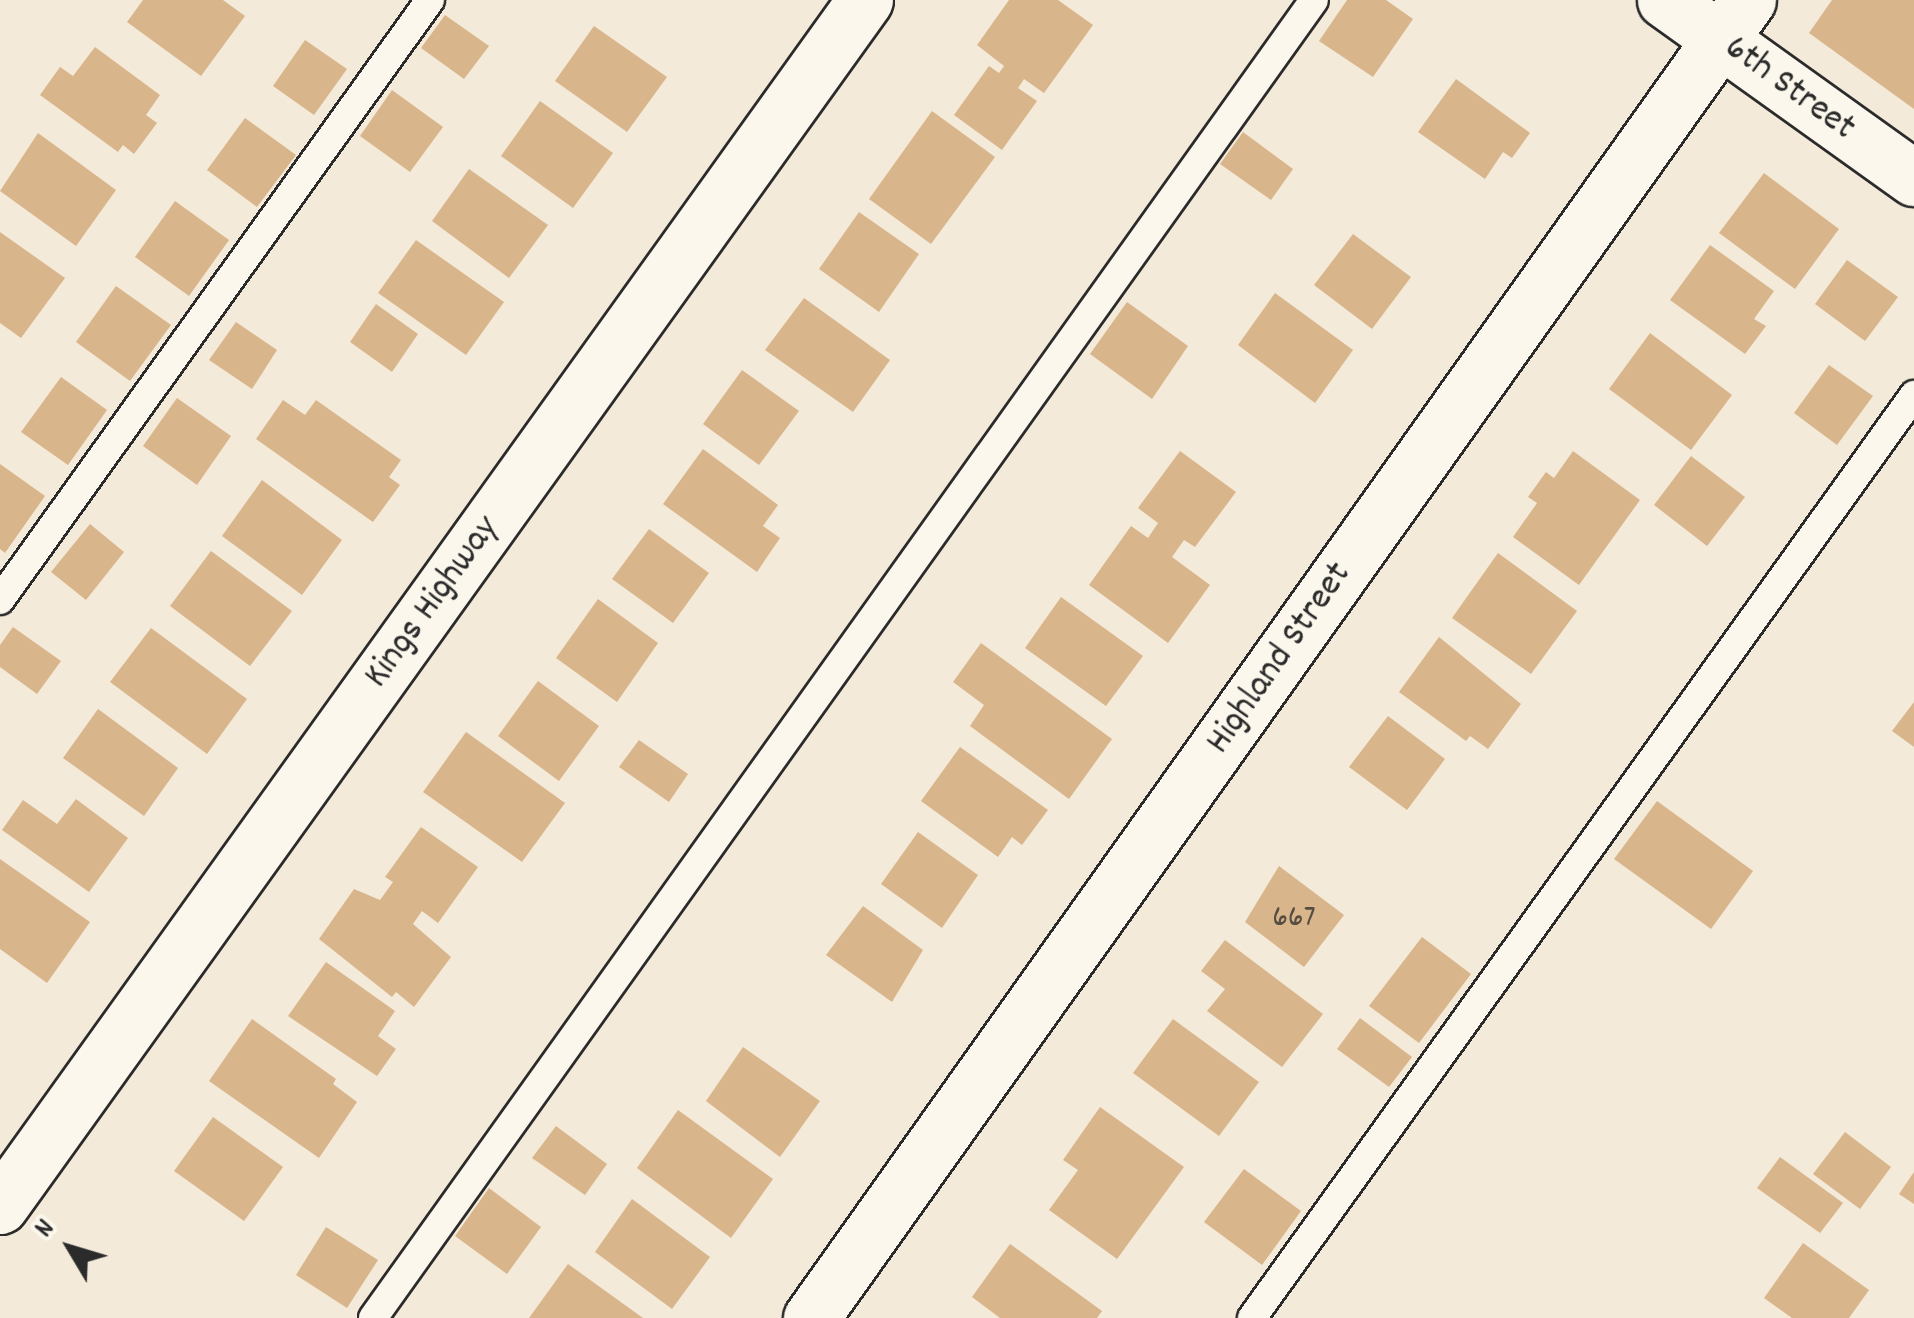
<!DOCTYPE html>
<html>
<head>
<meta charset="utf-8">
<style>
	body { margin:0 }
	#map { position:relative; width:1914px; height:1318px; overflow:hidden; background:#f4ead9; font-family:Dekko,sans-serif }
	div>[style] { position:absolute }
	.building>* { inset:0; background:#d9b58b }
	.roads { filter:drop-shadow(2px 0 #2b2b2b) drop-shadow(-2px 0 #2b2b2b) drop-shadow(0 2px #2b2b2b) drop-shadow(0 -2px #2b2b2b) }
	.lane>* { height:28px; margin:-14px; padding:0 14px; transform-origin:14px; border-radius:14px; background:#fbf7ec }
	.street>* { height:55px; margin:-27.5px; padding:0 27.5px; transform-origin:27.5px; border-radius:27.5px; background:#fbf7ec }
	span { translate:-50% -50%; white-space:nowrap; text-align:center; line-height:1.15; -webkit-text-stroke:10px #fbf7ec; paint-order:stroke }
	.number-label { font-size:32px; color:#564e43 }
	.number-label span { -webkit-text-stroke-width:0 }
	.street-label { font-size:38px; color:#2b2b2b }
	.north { position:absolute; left:20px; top:1198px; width:100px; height:100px; -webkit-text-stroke:8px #fbf7ec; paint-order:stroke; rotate:308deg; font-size:28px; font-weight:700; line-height:40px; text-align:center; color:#2b2b2b }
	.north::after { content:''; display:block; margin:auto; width:35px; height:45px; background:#2b2b2b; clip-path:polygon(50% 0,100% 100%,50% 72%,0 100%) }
</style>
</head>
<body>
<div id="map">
	<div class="building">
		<div style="clip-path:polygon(143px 0,223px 0,245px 16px,201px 76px,127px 22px)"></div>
		<div style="clip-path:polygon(1009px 0,1058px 0,1093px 25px,1044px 93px,1024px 79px,1018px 88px,1037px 101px,1002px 150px,954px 115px,989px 66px,999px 73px,1004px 66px,977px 45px)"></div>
		<div style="clip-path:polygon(1347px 0,1386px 0,1413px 19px,1373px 77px,1319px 41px)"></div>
		<div style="clip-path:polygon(1832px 0,1914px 0,1914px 109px,1809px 33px)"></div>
		<div style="clip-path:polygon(445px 15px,489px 46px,464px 79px,421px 48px)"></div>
		<div style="clip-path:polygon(594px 26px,667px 77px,627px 132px,555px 81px)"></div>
		<div style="clip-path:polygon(305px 40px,347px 69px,314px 115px,273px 86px)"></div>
		<div style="clip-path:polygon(95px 47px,160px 95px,146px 115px,157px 123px,134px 154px,123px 145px,118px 152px,40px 95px,60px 67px,73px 76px)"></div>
		<div style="clip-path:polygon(1456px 79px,1530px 133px,1512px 158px,1503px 152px,1485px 179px,1418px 132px)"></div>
		<div style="clip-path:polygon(392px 90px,443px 127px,410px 172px,360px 136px)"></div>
		<div style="clip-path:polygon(540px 101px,613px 153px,573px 208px,501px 156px)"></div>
		<div style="clip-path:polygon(932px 111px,995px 157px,931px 244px,869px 199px)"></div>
		<div style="clip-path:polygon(245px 118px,296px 155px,257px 207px,207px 170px)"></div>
		<div style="clip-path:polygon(1243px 132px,1293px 169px,1271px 200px,1220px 164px)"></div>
		<div style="clip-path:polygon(38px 133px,116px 190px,76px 246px,0 191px)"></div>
		<div style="clip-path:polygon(469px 169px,548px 225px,509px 278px,432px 221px)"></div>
		<div style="clip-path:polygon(1764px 173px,1839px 229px,1795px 289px,1719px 233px)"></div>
		<div style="clip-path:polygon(175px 201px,229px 240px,189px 296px,135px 257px)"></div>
		<div style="clip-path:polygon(859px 212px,919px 254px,879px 312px,819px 269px)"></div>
		<div style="clip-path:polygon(0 232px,65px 278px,21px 338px,0 323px)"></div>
		<div style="clip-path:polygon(1353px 234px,1411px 277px,1372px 329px,1314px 285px)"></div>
		<div style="clip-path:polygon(416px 240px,504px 302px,466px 355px,378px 293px)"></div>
		<div style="clip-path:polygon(1710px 245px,1774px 291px,1754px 319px,1766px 326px,1745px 354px,1670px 300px)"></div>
		<div style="clip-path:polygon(1847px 260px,1898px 297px,1865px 341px,1815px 304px)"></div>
		<div style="clip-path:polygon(116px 286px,171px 325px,130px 381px,76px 342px)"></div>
		<div style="clip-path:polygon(1275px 293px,1353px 350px,1315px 403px,1238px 345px)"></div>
		<div style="clip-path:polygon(804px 298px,890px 360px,853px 412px,765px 350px)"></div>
		<div style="clip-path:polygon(1127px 302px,1188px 346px,1152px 399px,1090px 354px)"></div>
		<div style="clip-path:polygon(376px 304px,418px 334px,392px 372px,350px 342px)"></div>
		<div style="clip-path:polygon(236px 322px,277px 350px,252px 389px,209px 360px)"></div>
		<div style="clip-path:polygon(1650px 333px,1732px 395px,1691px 450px,1609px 389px)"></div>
		<div style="clip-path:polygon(1829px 365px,1873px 396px,1837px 445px,1794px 413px)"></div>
		<div style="clip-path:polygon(742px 370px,799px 411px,759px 465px,703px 424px)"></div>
		<div style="clip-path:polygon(61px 377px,107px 410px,68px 465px,21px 432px)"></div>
		<div style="clip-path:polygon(177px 398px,231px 436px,197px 485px,143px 446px)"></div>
		<div style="clip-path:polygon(283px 400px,305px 415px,316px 400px,401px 460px,389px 477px,400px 485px,373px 522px,256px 439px)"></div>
		<div style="clip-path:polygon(703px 449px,778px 505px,763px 526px,780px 538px,757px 572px,663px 504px)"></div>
		<div style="clip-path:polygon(1180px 451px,1236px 492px,1195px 547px,1184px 540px,1172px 557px,1210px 585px,1168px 643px,1089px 585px,1131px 526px,1148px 538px,1158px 523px,1138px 508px)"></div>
		<div style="clip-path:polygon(1573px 451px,1640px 500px,1579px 585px,1513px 537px,1537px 503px,1528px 497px,1546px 472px,1554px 478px)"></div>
		<div style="clip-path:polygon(1691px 456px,1745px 497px,1707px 546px,1654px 505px)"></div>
		<div style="clip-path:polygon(0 464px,45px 496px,5px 553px,0 549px)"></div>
		<div style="clip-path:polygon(262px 480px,342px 540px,302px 595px,222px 536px)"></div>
		<div style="clip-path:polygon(90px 524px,124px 552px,86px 600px,51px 572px)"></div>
		<div style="clip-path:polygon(649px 529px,709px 573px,673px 623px,612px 579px)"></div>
		<div style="clip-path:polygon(211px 551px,292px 611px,250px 666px,170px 606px)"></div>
		<div style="clip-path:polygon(1498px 553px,1577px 611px,1531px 674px,1452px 618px)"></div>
		<div style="clip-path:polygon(1061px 597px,1143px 656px,1106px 706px,1025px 648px)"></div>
		<div style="clip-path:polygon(598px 599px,658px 643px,617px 702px,556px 658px)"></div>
		<div style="clip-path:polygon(13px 627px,61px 661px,37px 694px,0 667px,0 645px)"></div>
		<div style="clip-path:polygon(151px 628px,247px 699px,207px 754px,110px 682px)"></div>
		<div style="clip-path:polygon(1439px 637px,1521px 704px,1488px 749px,1470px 736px,1466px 741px,1399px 692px)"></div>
		<div style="clip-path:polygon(981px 643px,1112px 739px,1069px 799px,970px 726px,984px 705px,953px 682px)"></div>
		<div style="clip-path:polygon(538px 681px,599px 726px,559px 781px,498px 736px)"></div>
		<div style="clip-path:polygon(1914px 702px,1914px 747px,1892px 731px)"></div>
		<div style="clip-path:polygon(98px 709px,178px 768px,144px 816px,63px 758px)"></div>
		<div style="clip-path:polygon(1388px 716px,1445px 759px,1407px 810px,1349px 767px)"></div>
		<div style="clip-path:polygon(466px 732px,565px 803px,522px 862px,423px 792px)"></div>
		<div style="clip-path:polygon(639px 740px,688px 774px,669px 802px,619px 767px)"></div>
		<div style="clip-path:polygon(960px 747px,1048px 810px,1022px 845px,1012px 837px,998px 857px,921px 801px)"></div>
		<div style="clip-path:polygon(76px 799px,128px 838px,89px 892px,2px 830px,23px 800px,57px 824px)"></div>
		<div style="clip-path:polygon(1657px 801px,1753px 871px,1711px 929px,1614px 859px)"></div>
		<div style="clip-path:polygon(421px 827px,478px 867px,438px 923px,422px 911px,413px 924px,451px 957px,414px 1007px,396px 992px,392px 997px,319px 939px,354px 889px,380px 900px,393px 882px,385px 877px)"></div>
		<div style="clip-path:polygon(918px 832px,978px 875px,942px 928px,881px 884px)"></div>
		<div style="clip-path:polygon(0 859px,90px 922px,47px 983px,0 949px)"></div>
		<div style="clip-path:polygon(1279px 866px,1344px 915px,1304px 967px,1245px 922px)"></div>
		<div style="clip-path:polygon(863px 906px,923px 950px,892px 1002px,826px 955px)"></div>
		<div style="clip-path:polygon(1422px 937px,1471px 974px,1419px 1043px,1369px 1006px)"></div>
		<div style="clip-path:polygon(1225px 940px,1323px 1014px,1282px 1067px,1207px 1011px,1225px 989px,1201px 971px)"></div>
		<div style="clip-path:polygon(326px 962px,395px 1011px,378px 1036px,396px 1049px,377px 1076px,288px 1016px)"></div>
		<div style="clip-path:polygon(1360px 1018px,1412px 1057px,1389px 1087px,1337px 1049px)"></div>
		<div style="clip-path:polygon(252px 1019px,336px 1079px,333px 1084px,357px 1102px,319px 1158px,209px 1081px)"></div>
		<div style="clip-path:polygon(1173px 1019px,1259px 1082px,1219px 1136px,1133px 1073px)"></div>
		<div style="clip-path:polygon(743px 1047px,820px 1101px,780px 1157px,706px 1101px)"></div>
		<div style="clip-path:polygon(1100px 1107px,1184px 1167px,1117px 1259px,1049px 1210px,1078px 1170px,1063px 1160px)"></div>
		<div style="clip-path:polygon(678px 1110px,773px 1179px,731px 1238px,637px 1168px)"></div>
		<div style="clip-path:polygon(213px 1117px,283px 1167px,244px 1221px,174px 1171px)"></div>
		<div style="clip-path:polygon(556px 1126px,607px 1164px,585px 1195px,532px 1158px)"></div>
		<div style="clip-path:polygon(1845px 1132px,1891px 1167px,1860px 1209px,1813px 1174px)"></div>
		<div style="clip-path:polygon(1780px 1157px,1843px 1203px,1820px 1233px,1757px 1188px)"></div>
		<div style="clip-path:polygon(1244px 1169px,1301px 1211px,1262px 1265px,1204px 1222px)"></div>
		<div style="clip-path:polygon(1914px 1172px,1914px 1204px,1899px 1194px)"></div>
		<div style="clip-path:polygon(489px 1188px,541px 1227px,507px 1274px,455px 1236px)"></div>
		<div style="clip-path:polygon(632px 1199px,710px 1257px,672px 1309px,595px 1252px)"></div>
		<div style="clip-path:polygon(326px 1227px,378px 1260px,347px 1308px,296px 1275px)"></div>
		<div style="clip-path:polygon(1803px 1243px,1869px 1290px,1849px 1318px,1792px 1318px,1764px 1298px)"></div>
		<div style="clip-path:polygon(1010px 1244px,1102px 1311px,1097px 1318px,1000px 1318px,972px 1297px)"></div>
		<div style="clip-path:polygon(568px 1264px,643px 1318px,529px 1318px)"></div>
	</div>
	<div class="roads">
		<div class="lane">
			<div style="left:0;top:600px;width:738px;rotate:-54.37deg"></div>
			<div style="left:373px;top:1318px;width:1619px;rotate:-54.47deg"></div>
			<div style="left:1252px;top:1318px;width:1136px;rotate:-54.35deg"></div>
		</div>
		<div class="street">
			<div style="left:1665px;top:0;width:306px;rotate:35.6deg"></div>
			<div style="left:0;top:1206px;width:1484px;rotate:-54.35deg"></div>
			<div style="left:811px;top:1318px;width:1617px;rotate:-54.59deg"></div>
		</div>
	</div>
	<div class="number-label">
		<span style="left:1294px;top:919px">667</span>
	</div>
	<div class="street-label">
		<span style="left:1789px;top:89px;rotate:36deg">6th Street</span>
		<span style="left:433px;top:603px;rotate:-54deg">Kings Highway</span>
		<span style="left:1280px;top:659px;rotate:-55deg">Highland Street</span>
	</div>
	<div class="north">N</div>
</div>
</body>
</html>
